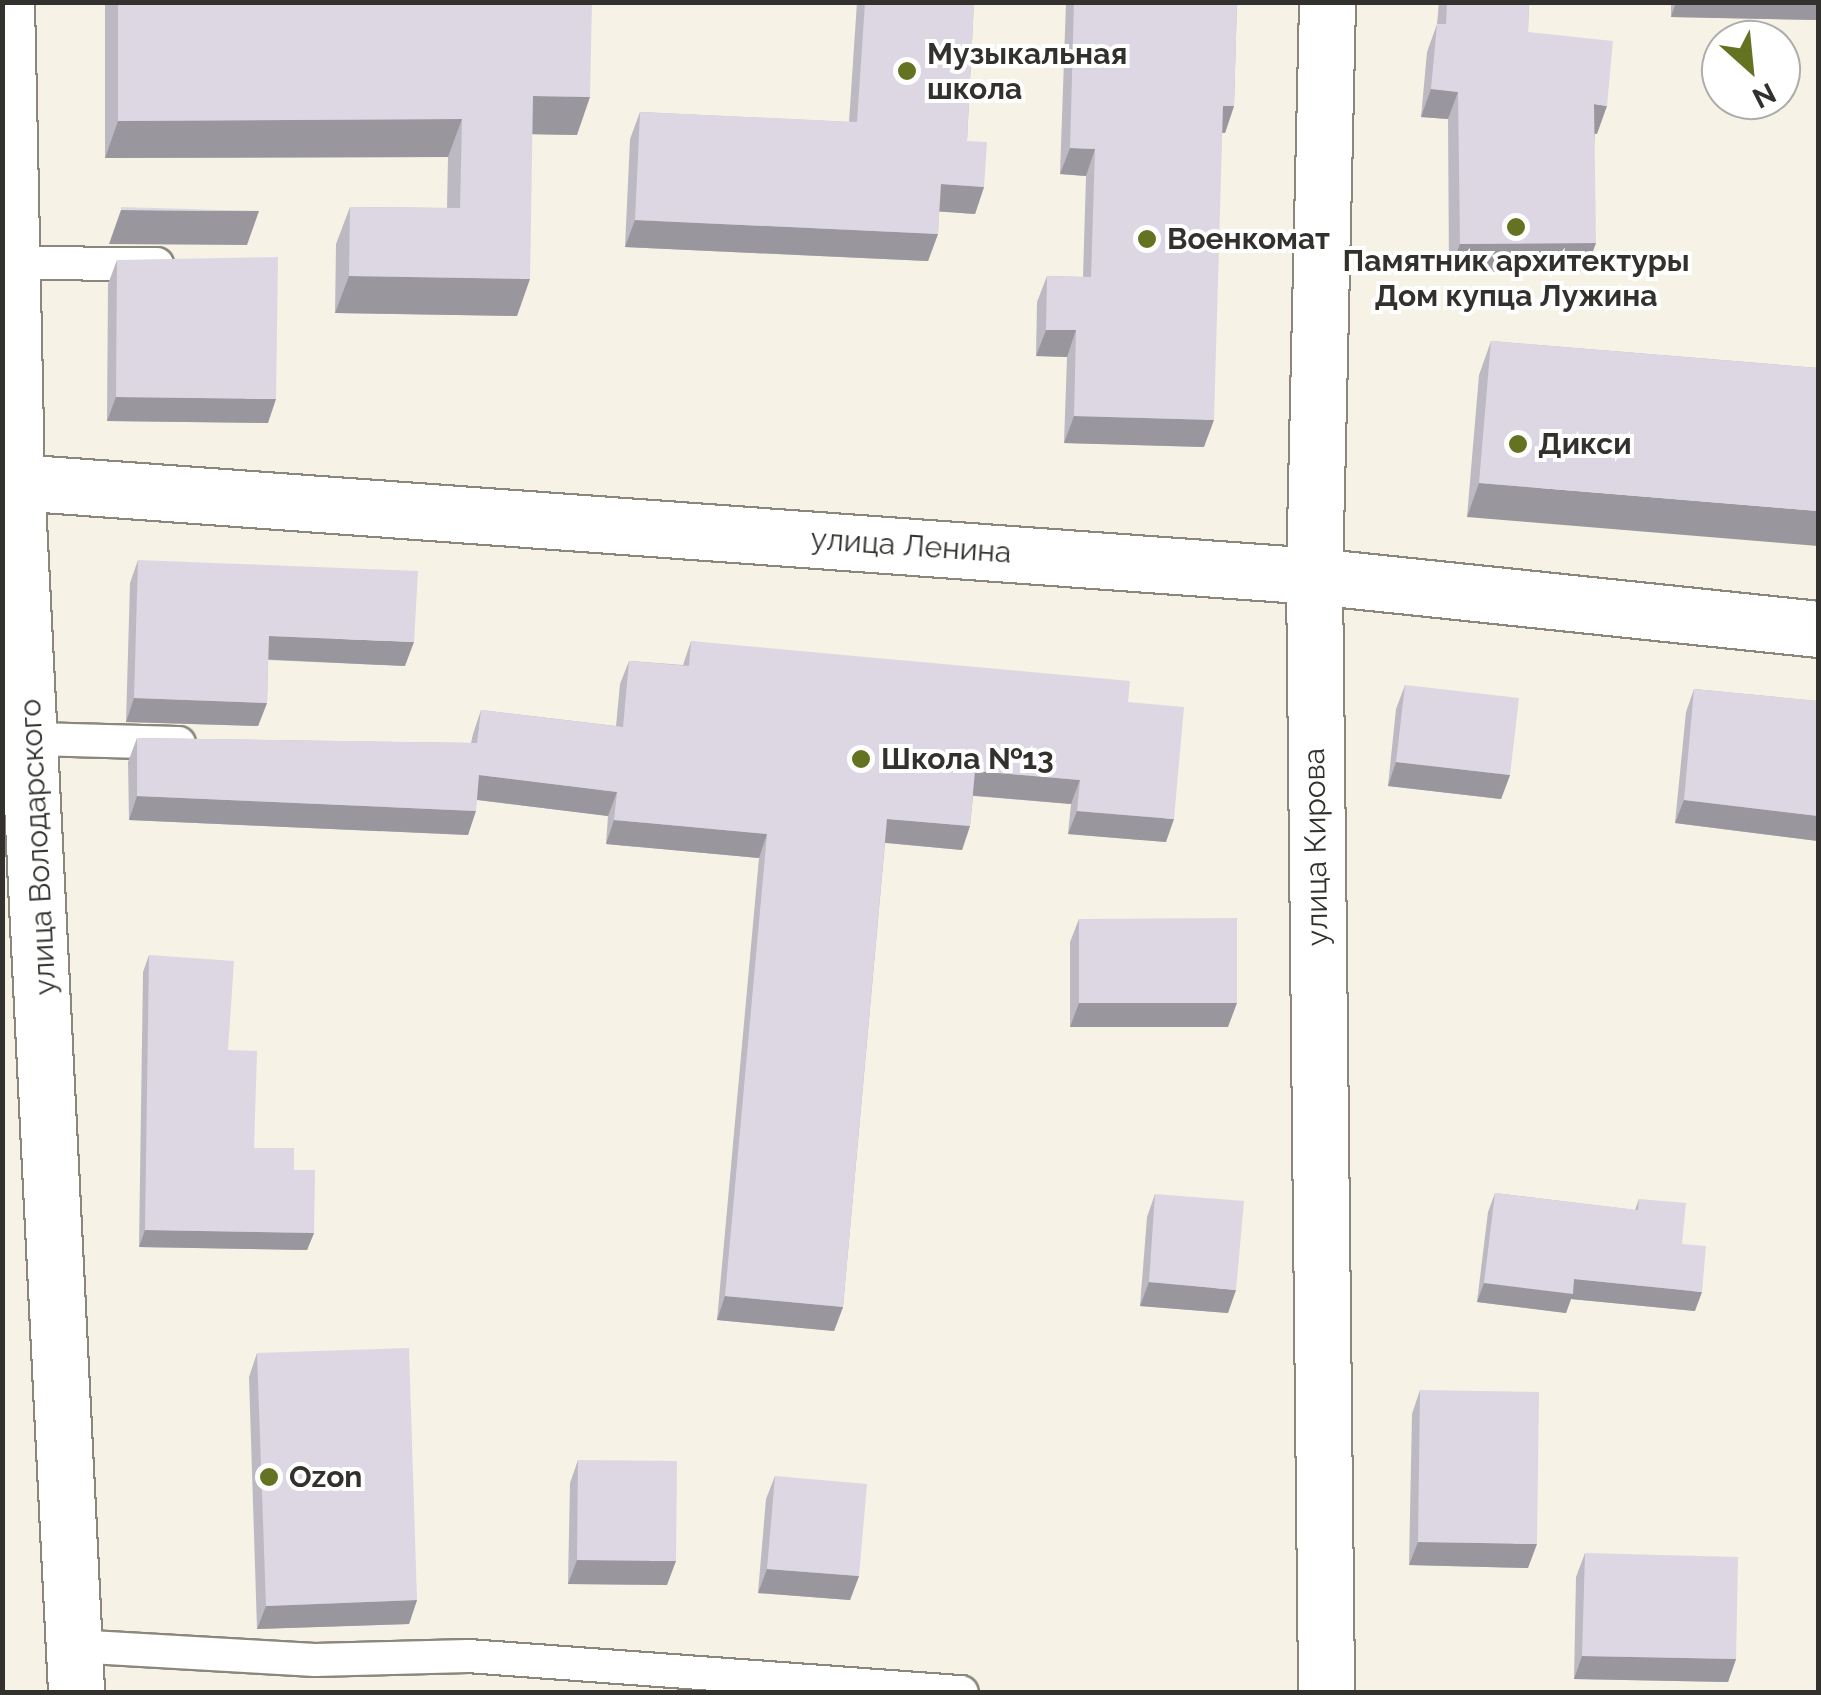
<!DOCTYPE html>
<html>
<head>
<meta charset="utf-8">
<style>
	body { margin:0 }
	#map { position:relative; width:1821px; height:1695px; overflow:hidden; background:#f6f2e6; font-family:Raleway,sans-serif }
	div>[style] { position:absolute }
	.roads { filter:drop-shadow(2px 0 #8b877d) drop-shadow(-2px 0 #8b877d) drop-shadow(0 2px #8b877d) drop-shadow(0 -2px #8b877d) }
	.lane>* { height:32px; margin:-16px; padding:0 16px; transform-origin:16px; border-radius:16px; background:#fff }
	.street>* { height:55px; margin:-27.5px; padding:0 27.5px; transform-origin:27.5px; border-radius:27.5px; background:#fff }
	.secondary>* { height:55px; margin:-27.5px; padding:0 27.5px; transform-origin:27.5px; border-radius:27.5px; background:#fff }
	.wall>* { inset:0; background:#bdb9c2 }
	.shaded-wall>* { inset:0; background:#9a969e }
	.building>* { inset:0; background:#dcd7e2 }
	.dots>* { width:28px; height:28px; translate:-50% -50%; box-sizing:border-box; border:5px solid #fff; border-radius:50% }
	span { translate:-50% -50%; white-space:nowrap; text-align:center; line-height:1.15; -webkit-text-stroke:8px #fff; paint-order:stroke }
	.poi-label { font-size:30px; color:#33312d; font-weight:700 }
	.left { translate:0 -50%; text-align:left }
	.street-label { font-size:30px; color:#33312d }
	.frame { position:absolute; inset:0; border:5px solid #33312d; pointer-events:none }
	.north { position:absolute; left:1701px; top:20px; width:100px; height:100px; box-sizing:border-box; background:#fff; border:2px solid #adadab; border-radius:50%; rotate:153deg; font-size:28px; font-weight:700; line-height:40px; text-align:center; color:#33312d }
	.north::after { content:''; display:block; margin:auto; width:35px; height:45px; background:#637321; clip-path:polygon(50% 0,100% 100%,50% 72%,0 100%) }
</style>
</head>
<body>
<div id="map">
	<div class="roads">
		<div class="lane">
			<div style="left:11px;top:263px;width:146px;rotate:0.4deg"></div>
			<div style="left:34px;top:739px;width:145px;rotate:1.6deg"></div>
			<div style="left:73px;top:1646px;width:242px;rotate:3.3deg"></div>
			<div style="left:315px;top:1660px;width:153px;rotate:-1.5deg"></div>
			<div style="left:468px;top:1656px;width:495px;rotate:4.2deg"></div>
		</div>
		<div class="street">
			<div style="left:1314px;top:576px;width:1116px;rotate:89.38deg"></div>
		</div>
		<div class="secondary">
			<div style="left:6px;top:2px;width:479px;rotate:88.8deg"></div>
			<div style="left:16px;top:481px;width:1212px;rotate:87.16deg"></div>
			<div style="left:2px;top:481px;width:1315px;rotate:4.14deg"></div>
			<div style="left:1314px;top:576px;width:507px;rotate:6deg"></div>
			<div style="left:1314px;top:576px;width:574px;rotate:-88.7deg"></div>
		</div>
	</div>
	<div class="wall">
		<div style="clip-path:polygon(105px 2px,592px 2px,577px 135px,532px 134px,517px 316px,335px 313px,336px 244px,350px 207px,447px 208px,448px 157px,105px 158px)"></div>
		<div style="clip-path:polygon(857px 2px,974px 2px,967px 141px,984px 187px,975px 214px,939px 211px,938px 234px,928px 261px,625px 247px,630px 139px,640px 112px,849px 122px)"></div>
		<div style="clip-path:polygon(1066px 2px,1237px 2px,1234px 106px,1225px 133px,1222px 133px,1204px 447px,1064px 443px,1067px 357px,1036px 356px,1037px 302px,1047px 276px,1083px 277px,1086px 176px,1060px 174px)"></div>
		<div style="clip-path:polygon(1439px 2px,1529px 2px,1528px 32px,1597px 134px,1595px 133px,1586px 271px,1449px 272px,1448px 119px,1421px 117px,1427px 52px,1437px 24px)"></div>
		<div style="clip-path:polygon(1671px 2px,1818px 2px,1818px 20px,1671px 17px)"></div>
		<div style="clip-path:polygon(117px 260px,268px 423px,107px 421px,108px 284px)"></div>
		<div style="clip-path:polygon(1491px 341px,1818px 368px,1467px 517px,1479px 375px)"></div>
		<div style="clip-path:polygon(138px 560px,405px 666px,268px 660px,267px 703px,258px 726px,126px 722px,130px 583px)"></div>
		<div style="clip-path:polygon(691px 641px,1128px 702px,1166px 842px,1068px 834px,1071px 804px,973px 796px,970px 826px,962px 850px,885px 843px,843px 1307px,834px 1331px,717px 1320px,759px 858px,606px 844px,608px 816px,477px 800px,468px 835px,129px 820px,128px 762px,137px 738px,471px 743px,473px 734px,481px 710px,616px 726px,620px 684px,629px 661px,683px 665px)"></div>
		<div style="clip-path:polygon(1405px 685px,1510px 775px,1501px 799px,1388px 786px,1396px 709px)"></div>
		<div style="clip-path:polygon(1694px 689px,1818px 701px,1818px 841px,1675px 823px,1686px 712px)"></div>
		<div style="clip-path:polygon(1079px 919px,1228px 1027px,1070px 1027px,1070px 942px)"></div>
		<div style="clip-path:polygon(149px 955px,228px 1050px,254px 1148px,294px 1170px,314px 1233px,307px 1250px,139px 1247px,143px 972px)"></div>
		<div style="clip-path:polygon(1495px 1193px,1635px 1210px,1639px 1199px,1682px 1244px,1695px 1311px,1571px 1299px,1566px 1313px,1477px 1302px,1488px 1212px)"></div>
		<div style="clip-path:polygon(1155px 1194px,1228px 1313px,1140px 1306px,1147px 1217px)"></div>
		<div style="clip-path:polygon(257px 1353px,417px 1600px,409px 1624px,257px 1629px,249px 1377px)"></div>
		<div style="clip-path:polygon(1420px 1390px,1528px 1568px,1409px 1565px,1412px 1414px)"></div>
		<div style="clip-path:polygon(578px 1460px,667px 1585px,568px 1584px,570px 1483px)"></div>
		<div style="clip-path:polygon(775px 1476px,859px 1576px,850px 1600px,758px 1593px,766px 1499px)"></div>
		<div style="clip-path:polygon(1585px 1553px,1736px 1659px,1728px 1682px,1574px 1679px,1576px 1577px)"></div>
	</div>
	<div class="shaded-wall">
		<div style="clip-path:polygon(1676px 2px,1818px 2px,1818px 20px,1671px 17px)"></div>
		<div style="clip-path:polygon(1431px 89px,1458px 92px,1448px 119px,1421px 117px)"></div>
		<div style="clip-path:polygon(533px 96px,590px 97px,577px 135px,519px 134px)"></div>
		<div style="clip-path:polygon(1594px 104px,1607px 106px,1597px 134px,1584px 132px)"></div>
		<div style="clip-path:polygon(1223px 106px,1234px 106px,1225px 133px,1213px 132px)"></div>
		<div style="clip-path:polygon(462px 119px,448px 157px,105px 158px,118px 121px)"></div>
		<div style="clip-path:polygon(1070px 148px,1095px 149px,1086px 176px,1060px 174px)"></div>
		<div style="clip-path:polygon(941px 184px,984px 187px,975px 214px,931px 211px)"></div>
		<div style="clip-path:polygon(121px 210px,259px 211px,247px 245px,109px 244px)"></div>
		<div style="clip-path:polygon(635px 220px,938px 234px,928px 261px,625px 247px)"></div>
		<div style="clip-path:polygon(1596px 243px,1586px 271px,1449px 272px,1460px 244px)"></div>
		<div style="clip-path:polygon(349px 276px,530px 279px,517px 316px,335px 313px)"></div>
		<div style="clip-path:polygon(1046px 330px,1076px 330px,1067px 357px,1036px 356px)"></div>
		<div style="clip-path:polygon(116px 397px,276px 399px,268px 423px,107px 421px)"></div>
		<div style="clip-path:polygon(1074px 416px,1214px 420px,1204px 447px,1064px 443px)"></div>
		<div style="clip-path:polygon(1479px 483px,1818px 511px,1818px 546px,1467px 517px)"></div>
		<div style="clip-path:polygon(269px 636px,414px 642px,405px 666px,260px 659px)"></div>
		<div style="clip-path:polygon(134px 698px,267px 703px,258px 726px,126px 722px)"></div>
		<div style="clip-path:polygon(1396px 762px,1510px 775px,1501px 799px,1388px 786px)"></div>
		<div style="clip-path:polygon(975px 771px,1080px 780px,1071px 804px,967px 795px)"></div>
		<div style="clip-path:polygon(479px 775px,617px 792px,608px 816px,470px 799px)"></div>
		<div style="clip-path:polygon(137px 796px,476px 811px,468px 835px,129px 820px)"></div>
		<div style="clip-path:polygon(1684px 800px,1818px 816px,1818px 841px,1675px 823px)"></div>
		<div style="clip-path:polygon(1077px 811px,1174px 819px,1166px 842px,1068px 834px)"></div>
		<div style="clip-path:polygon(887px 819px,970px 826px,962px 850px,878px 842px)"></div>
		<div style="clip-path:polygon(614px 820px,767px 834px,759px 858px,606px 844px)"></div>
		<div style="clip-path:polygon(1079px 1003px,1237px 1003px,1228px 1027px,1070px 1027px)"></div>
		<div style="clip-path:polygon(145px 1230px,314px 1233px,307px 1250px,139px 1247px)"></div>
		<div style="clip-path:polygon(1574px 1279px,1702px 1292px,1695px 1311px,1571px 1299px,1566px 1313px,1477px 1302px,1484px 1283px)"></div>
		<div style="clip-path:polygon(1149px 1282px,1236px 1290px,1228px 1313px,1140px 1306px)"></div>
		<div style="clip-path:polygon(725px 1296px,843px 1307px,834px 1331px,717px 1320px)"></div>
		<div style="clip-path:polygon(1418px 1542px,1537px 1544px,1528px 1568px,1409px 1565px)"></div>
		<div style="clip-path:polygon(577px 1560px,676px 1561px,667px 1585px,568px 1584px)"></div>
		<div style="clip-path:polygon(767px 1569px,859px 1576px,850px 1600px,758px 1593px)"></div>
		<div style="clip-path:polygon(417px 1600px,409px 1624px,257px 1629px,266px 1606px)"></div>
		<div style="clip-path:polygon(1582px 1656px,1736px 1659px,1728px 1682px,1574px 1679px)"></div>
	</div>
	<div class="building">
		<div style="clip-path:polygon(118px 2px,592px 2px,590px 97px,533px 96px,530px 279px,349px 276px,350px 207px,460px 208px,462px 119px,118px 121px)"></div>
		<div style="clip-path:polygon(865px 2px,974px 2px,967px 141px,987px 142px,984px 187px,941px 184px,938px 234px,635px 220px,640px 112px,857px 122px)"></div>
		<div style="clip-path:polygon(1074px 2px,1237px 2px,1234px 106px,1223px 106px,1214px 420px,1074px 416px,1076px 330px,1046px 330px,1047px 276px,1091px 277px,1095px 149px,1070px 148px)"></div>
		<div style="clip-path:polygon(1447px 2px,1529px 2px,1528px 32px,1613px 41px,1607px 106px,1594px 104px,1596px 243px,1460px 244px,1458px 92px,1431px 89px,1437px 24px,1446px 24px)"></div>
		<div style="clip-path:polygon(121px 207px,259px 211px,121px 210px)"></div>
		<div style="clip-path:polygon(278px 257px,276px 399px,116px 397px,117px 260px)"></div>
		<div style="clip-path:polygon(1491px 341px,1818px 368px,1818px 511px,1479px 483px)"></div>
		<div style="clip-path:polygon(138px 560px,418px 571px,414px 642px,269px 636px,267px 703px,134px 698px)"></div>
		<div style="clip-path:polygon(691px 641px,1130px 681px,1128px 702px,1184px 707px,1174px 819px,1077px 811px,1080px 780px,975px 771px,970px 826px,887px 819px,843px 1307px,725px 1296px,767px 834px,614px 820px,617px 792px,479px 775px,476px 811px,137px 796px,137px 738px,477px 743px,481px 710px,623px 727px,629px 661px,689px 666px)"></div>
		<div style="clip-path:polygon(1405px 685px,1519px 698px,1510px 775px,1396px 762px)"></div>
		<div style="clip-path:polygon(1694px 689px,1818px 701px,1818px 816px,1684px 800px)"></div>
		<div style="clip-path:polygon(1237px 918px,1237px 1003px,1079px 1003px,1079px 919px)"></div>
		<div style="clip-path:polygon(149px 955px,234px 961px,228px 1050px,257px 1051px,254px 1148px,294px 1148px,294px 1170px,315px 1170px,314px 1233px,145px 1230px)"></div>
		<div style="clip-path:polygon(1495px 1193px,1638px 1210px,1639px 1199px,1686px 1203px,1682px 1244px,1706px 1246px,1702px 1292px,1574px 1279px,1573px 1294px,1484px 1283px)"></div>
		<div style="clip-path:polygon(1155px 1194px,1244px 1201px,1236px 1290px,1149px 1282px)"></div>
		<div style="clip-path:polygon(409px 1348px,417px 1600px,266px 1606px,257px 1353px)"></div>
		<div style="clip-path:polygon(1420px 1390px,1539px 1392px,1537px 1544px,1418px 1542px)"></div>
		<div style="clip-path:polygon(578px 1460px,677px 1461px,676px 1561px,577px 1560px)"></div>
		<div style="clip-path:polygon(775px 1476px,867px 1484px,859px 1576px,767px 1569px)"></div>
		<div style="clip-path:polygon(1585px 1553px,1738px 1557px,1736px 1659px,1582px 1656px)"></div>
	</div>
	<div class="dots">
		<div style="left:907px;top:71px;background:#637321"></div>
		<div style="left:1516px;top:227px;background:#637321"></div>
		<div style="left:1147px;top:239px;background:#637321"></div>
		<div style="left:1518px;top:444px;background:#637321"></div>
		<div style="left:861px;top:759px;background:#637321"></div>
		<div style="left:269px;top:1477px;background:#637321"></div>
	</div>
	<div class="poi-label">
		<span class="left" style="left:927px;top:71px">Музыкальная<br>школа</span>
		<span class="left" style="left:1167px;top:239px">Военкомат</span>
		<span style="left:1516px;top:278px">Памятник архитектуры<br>Дом купца Лужина</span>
		<span class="left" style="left:1538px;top:444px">Дикси</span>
		<span class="left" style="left:881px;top:759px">Школа №13</span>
		<span class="left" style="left:289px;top:1477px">Ozon</span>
	</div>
	<div class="street-label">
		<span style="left:911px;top:546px;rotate:4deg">улица Ленина</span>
		<span style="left:38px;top:847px;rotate:-93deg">улица Володарского</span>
		<span style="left:1316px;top:847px;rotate:-91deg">улица Кирова</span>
	</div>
	<div class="frame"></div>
	<div class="north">N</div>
</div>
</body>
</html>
